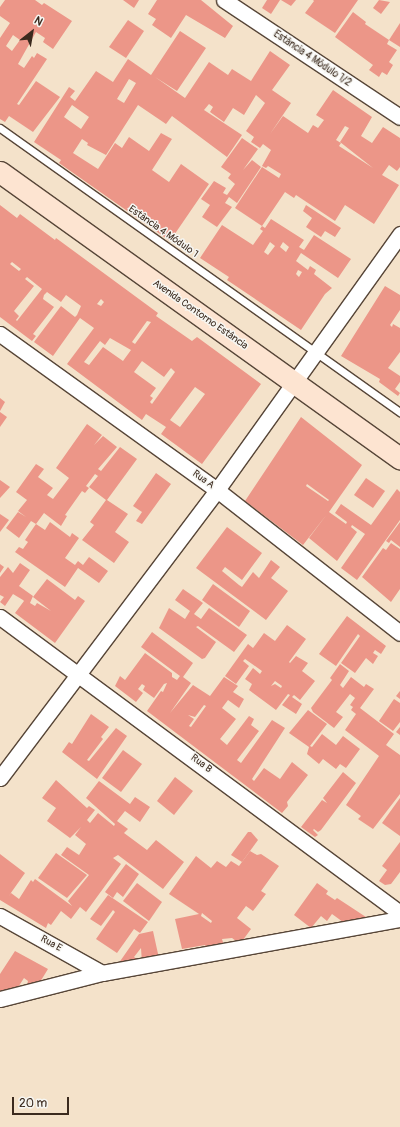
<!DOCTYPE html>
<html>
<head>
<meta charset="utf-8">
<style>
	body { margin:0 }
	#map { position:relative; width:400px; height:1127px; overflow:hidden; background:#f4e2ca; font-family:Pangolin,sans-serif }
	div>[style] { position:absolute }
	.building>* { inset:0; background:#ec9688 }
	.roads { filter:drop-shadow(1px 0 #574638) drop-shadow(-1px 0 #574638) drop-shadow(0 1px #574638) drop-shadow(0 -1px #574638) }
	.lane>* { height:7px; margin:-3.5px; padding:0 3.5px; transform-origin:3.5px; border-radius:3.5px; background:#fff }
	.street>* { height:15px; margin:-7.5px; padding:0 7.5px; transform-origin:7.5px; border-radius:7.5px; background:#fff }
	.secondary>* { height:21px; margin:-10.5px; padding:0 10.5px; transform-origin:10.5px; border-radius:10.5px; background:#fde4d1 }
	span { translate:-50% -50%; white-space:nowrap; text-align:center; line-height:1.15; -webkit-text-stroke:3px #f6f6f2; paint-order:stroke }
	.street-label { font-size:10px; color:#3b2a1e }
	.north { position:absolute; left:12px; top:12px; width:40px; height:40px; -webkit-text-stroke:3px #f6f6f2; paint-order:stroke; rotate:31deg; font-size:11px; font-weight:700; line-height:16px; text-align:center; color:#3b2a1e }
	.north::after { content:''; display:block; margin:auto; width:14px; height:18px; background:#3b2a1e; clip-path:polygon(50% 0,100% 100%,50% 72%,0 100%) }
	.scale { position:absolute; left:12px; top:1097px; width:57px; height:18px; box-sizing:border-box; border:2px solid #3b2a1e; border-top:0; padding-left:5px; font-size:12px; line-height:14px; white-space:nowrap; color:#3b2a1e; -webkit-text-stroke:3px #f6f6f2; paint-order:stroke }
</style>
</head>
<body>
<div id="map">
	<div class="building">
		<div style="clip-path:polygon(evenodd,5px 0,35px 0,42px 5px,44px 3px,72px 21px,53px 49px,43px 42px,45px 38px,36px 32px,18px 64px,24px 68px,32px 56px,34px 58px,37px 53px,47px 59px,17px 104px,19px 105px,36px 81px,60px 97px,33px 132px,9px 116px,5px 122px,0 119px,0 38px,10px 23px,0 16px,0 7px,5px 0,13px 35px,20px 40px,12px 51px,6px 46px,13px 35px)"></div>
		<div style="clip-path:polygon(123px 0,139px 0,134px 8px)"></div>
		<div style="clip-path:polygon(157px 0,201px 0,233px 26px,225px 38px,186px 15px,171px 38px,152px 25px,156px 19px,148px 14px)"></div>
		<div style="clip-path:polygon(267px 0,280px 0,271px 14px,262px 8px)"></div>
		<div style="clip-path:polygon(281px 0,296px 0,291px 6px)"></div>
		<div style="clip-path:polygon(313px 0,358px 0,335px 33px,305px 13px,314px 1px)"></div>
		<div style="clip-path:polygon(379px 0,390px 2px,381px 14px,373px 8px)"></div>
		<div style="clip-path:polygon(353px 12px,366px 22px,365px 24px,389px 40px,387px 44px,397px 50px,389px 62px,393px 65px,387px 75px,382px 72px,379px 77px,369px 70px,373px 65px,335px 37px)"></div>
		<div style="clip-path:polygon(128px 20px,144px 31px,126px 58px,109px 47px)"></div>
		<div style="clip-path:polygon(400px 23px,400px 47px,389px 40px)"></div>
		<div style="clip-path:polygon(evenodd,180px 31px,206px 48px,177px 91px,155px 77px,185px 98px,209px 62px,228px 75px,232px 69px,251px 81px,270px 51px,290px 65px,272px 90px,291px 103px,270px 134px,283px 116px,308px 133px,313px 125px,318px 128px,324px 120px,316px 115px,333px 90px,372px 117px,361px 136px,372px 143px,383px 127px,400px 138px,400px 167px,397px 171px,389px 165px,382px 175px,399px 185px,374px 224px,345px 205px,335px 221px,296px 195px,294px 198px,285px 192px,262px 226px,235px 208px,262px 167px,279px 178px,281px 174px,268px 166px,266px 168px,262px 166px,271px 150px,263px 144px,260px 148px,251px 142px,254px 137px,246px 131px,265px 103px,256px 95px,244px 115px,233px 108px,224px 122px,210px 112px,213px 107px,209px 104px,204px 110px,242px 135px,227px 157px,172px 116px,166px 124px,138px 105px,106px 155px,87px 145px,88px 143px,82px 139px,73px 153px,98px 169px,115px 143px,122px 148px,129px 137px,149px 151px,161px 133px,172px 139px,152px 170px,169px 182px,181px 164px,209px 184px,170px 241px,59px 163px,61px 160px,34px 142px,69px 87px,75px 91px,70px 97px,75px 101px,96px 71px,113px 82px,128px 59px,151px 75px,180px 31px,129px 79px,136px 83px,124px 103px,117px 99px,129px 79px,180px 31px,72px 105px,89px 117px,81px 129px,64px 117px,72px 105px,180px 31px,345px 126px,349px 128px,340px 142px,373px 168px,339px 146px,341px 143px,336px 140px,345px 126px)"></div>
		<div style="clip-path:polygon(242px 138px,258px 149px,243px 170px,252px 160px,261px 167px,237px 203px,229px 197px,225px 203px,232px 207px,217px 227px,202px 217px,210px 205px,201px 199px,214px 181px,226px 188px,223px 193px,227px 195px,235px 184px,228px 178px,231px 174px,221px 167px)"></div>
		<div style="clip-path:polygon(evenodd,0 205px,17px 218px,20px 214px,55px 240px,56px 238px,158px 313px,156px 316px,192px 341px,197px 337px,261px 384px,202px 464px,161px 434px,166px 427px,146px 414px,142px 420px,67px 364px,94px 328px,80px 318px,53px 356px,34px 342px,61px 306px,75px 317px,77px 315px,81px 306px,66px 295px,61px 302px,47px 292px,44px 295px,43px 299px,54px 307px,33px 334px,36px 336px,32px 341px,0 317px,0 205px,12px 262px,21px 269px,19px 271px,10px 264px,12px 262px,0 205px,27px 277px,42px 289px,17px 321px,16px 320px,19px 316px,14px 311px,34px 286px,25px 279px,27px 277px,0 205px,101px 299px,104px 302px,101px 306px,97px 304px,101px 299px,0 205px,147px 321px,151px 322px,135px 344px,132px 342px,147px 321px,0 205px,110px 338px,131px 350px,123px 361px,103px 347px,89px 365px,84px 362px,100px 341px,105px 345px,110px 338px,0 205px,142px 361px,164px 377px,171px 368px,175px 372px,152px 404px,150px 402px,153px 398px,150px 396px,156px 388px,134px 372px,142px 361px,0 205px,195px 387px,205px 394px,180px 427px,170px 420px,195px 387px)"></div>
		<div style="clip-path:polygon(306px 205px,341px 228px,335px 237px,325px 231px,321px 237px,306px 227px,312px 218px,303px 211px)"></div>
		<div style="clip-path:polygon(evenodd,271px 219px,304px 240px,299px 247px,304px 250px,314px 235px,351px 259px,338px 278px,301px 253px,296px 261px,308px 270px,310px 266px,316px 270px,314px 274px,332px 288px,325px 294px,301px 330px,227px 280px,229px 277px,200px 258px,222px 225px,253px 245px,263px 231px,260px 229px,262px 226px,265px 228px,271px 219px,270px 242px,275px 246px,268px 255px,264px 252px,270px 242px,271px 219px,283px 242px,289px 247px,286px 252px,280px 247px,283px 242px,271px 219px,298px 270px,302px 272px,299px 277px,296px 274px,298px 270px)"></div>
		<div style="clip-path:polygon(385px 286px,400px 295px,400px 310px,390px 325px,392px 327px,393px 324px,400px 328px,400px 352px,388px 368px,400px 376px,400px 382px,395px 389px,400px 393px,398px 396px,379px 382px,380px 379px,341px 356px)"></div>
		<div style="clip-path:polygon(0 398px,5px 402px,0 411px)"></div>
		<div style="clip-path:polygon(0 412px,7px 417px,0 427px)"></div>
		<div style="clip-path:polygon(evenodd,301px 417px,362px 465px,329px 512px,346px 524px,347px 522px,335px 513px,341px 504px,371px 525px,397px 489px,400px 492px,400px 520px,357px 580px,341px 568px,365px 534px,352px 525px,351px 527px,357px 532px,337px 561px,309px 538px,327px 514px,303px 545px,245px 501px,301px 417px,307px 484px,329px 500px,328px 501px,306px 486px,307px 484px)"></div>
		<div style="clip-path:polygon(87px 424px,102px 435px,94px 445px,103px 436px,117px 447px,98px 469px,101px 471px,120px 447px,137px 459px,107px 500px,128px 514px,115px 532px,129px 542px,114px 563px,82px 540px,94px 525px,90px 522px,106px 500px,89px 487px,98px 476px,95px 474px,86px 486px,89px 488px,85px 493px,82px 491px,65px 515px,67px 516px,61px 526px,44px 513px,36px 524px,31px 521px,19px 538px,6px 528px,18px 512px,26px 517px,18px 511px,27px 500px,16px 492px,36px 464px,44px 469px,38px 477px,53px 488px,47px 495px,53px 499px,69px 478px,56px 468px)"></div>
		<div style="clip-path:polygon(156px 473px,171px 484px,142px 524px,136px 521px,142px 512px,133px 506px)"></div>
		<div style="clip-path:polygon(366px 478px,385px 491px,373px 508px,354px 495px)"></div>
		<div style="clip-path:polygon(0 480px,10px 487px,0 498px)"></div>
		<div style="clip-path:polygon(0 514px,9px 520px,0 532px)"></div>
		<div style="clip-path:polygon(50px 522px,70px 537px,72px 533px,79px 538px,65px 558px,75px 565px,78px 561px,83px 565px,89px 557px,108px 571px,99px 583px,78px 568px,65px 587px,15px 552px,19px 547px,23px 549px,28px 542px,25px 540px,36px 524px,45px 530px)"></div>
		<div style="clip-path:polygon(400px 522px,400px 547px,391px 540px,389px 543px,386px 541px)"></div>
		<div style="clip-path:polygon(227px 527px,262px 553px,242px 580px,225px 567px,222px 571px,239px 585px,242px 587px,253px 572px,259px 578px,271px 560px,280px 567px,271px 578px,288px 591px,266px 620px,196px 568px)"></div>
		<div style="clip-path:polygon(391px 543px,400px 549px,400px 589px,391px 602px,362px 577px,383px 548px,386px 550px)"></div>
		<div style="clip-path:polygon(20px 563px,30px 570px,19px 586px,33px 596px,30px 603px,35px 606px,37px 603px,51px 611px,33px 597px,47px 579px,75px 600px,78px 596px,85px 601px,55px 643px,15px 613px,24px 601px,23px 600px,13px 594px,5px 606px,0 602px,4px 597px,0 595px,0 577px,8px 567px,13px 573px)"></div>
		<div style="clip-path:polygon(0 564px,4px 567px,0 573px)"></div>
		<div style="clip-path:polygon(213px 584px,250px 611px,239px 627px,202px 600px)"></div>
		<div style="clip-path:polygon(183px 589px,203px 603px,194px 614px,201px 619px,209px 608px,247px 635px,234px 652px,198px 626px,196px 627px,216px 642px,205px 658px,202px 659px,159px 628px,169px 608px,185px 619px,190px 611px,175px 600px)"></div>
		<div style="clip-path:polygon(347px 616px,386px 646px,381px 654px,375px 650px,373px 653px,378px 656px,373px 664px,366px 658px,355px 673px,341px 663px,360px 636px,358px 634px,336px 666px,319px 654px)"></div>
		<div style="clip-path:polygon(evenodd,287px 625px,306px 639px,289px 662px,290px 663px,296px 656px,308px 663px,302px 671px,315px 681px,300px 700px,294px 695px,292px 697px,302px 704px,296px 714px,282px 705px,290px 695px,288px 694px,276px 710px,249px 690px,252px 684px,245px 679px,253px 668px,260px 674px,262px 671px,245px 659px,243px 661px,249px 666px,236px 684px,225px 676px,248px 644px,253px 648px,264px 633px,275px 641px,287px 625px,275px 681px,282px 686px,281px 688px,275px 684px,271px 686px,275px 681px)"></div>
		<div style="clip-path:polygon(evenodd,152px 632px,193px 663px,183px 677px,191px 683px,170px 713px,193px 685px,210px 696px,224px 677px,238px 686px,233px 692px,244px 699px,239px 708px,228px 700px,222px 708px,236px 719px,220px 739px,227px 745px,249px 716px,254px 719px,251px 725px,259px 731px,237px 760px,241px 763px,272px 720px,285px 728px,252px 779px,254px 781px,264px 768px,280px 779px,292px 762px,308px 775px,287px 802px,288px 806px,282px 813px,147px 711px,161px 691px,163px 692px,167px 683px,164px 684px,154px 698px,143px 690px,145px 686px,142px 684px,138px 689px,143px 693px,136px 702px,115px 686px,120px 676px,125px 680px,145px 653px,172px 673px,172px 677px,177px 680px,180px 676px,141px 647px,152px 632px,204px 705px,206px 706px,191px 727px,189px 726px,194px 719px,188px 715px,195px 717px,204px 705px)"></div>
		<div style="clip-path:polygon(340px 664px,349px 671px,340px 685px,343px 688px,351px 677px,364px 687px,366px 684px,374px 689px,360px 708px,394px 734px,386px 745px,400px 755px,400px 794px,373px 829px,358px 819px,361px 816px,346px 805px,379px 756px,345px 730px,356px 714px,351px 710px,353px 707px,350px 705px,355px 698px,350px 694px,336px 712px,343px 717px,334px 728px,313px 712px,311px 708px,332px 680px,330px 678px)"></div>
		<div style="clip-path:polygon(400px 691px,400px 699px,396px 696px)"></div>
		<div style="clip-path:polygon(394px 699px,400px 703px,400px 722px,393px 731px,379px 721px)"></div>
		<div style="clip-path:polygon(308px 710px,327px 724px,310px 746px,312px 747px,322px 734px,336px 745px,343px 736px,360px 749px,346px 768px,340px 764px,336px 769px,323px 759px,319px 764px,307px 754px,309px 747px,289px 733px)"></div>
		<div style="clip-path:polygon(91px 714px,109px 727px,101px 737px,103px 739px,87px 760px,89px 761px,116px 728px,127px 736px,97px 779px,62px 752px,69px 742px,72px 744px)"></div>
		<div style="clip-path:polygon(400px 727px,400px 735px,396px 732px)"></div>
		<div style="clip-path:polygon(123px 750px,142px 764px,121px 792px,102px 778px)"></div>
		<div style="clip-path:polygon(343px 772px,356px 783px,321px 830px,318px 832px,314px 829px,313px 830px,318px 835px,315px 837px,301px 827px,322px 800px,327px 803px,323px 798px)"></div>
		<div style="clip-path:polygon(175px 777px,193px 791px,174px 815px,157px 801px)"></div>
		<div style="clip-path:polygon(56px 780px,87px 808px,89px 806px,95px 810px,87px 820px,90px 823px,98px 813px,114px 826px,115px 824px,86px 798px,99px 781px,130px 804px,135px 797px,150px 807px,140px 822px,125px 811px,117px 821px,128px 829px,124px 833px,147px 850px,156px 840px,184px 862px,163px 889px,118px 855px,113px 858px,121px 864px,86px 912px,80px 907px,71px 919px,61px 911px,51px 925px,48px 923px,46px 928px,0 900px,0 854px,25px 873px,8px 897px,11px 893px,19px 899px,31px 880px,33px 882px,35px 879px,72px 906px,68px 901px,89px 875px,61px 855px,67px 847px,79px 855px,86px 844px,75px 835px,81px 827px,70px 838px,47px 821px,56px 808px,42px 798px)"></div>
		<div style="clip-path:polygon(400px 798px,400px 836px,382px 823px)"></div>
		<div style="clip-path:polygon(248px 832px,251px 832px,258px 840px,242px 862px,231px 855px)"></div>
		<div style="clip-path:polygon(400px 842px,400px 872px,391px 884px,385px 885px,379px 881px,387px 870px,382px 866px)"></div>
		<div style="clip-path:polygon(evenodd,250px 851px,257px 855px,261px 854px,279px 866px,261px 891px,266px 894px,253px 911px,246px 906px,237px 918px,251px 929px,240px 944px,232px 938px,222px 939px,224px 946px,207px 950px,205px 945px,182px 949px,175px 919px,199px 914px,169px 894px,196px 856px,211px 868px,217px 861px,226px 867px,231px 861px,239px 866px,250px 851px,202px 913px,212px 921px,211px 923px,201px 916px,202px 913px)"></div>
		<div style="clip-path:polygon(56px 853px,87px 875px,67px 898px,38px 878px)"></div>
		<div style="clip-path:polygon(126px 864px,139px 874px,123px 897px,117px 892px,113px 898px,105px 892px)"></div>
		<div style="clip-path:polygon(137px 883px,162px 902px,149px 921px,123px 901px)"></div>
		<div style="clip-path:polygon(317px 883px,328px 891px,326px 894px,335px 900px,337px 898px,369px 919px,343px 922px,332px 914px,327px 921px,321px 916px,311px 928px,294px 915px)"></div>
		<div style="clip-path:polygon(108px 895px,148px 922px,140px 933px,134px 929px,117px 953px,96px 939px,115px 912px,113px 910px,101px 926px,90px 919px)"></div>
		<div style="clip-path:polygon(evenodd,153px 931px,160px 963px,114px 970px,139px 934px,153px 931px,141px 948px,142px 963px,134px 957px,141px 948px)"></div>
		<div style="clip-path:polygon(15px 951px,48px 969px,40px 982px,26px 989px,28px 981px,24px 978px,15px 992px,0 994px,0 974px)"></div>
	</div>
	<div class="roads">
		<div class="lane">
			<div style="left:0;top:128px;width:491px;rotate:35.4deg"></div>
		</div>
		<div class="street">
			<div style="left:224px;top:0;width:211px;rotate:33.6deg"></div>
			<div style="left:0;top:334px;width:267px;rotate:35.7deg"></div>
			<div style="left:217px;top:490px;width:232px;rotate:38deg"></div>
			<div style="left:0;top:617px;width:498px;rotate:36.5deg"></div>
			<div style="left:0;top:778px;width:361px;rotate:-53deg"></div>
			<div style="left:217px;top:490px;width:315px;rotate:-54.4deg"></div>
			<div style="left:0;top:916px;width:117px;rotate:29.2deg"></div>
			<div style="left:0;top:999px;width:105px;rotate:-14.3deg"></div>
			<div style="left:102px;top:973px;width:303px;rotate:-10.3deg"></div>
		</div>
		<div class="secondary">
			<div style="left:0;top:172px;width:492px;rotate:35.6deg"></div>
		</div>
	</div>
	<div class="street-label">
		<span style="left:312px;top:59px;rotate:34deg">Estância 4 Módulo 1/2</span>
		<span style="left:163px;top:232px;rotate:35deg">Estância 4 Módulo 1</span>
		<span style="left:200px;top:315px;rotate:35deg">Avenida Contorno Estância</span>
		<span style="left:203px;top:480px;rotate:36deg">Rua A</span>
		<span style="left:201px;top:764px;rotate:37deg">Rua B</span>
		<span style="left:51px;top:944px;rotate:29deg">Rua E</span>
	</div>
	<div class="north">N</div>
	<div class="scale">20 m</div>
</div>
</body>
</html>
